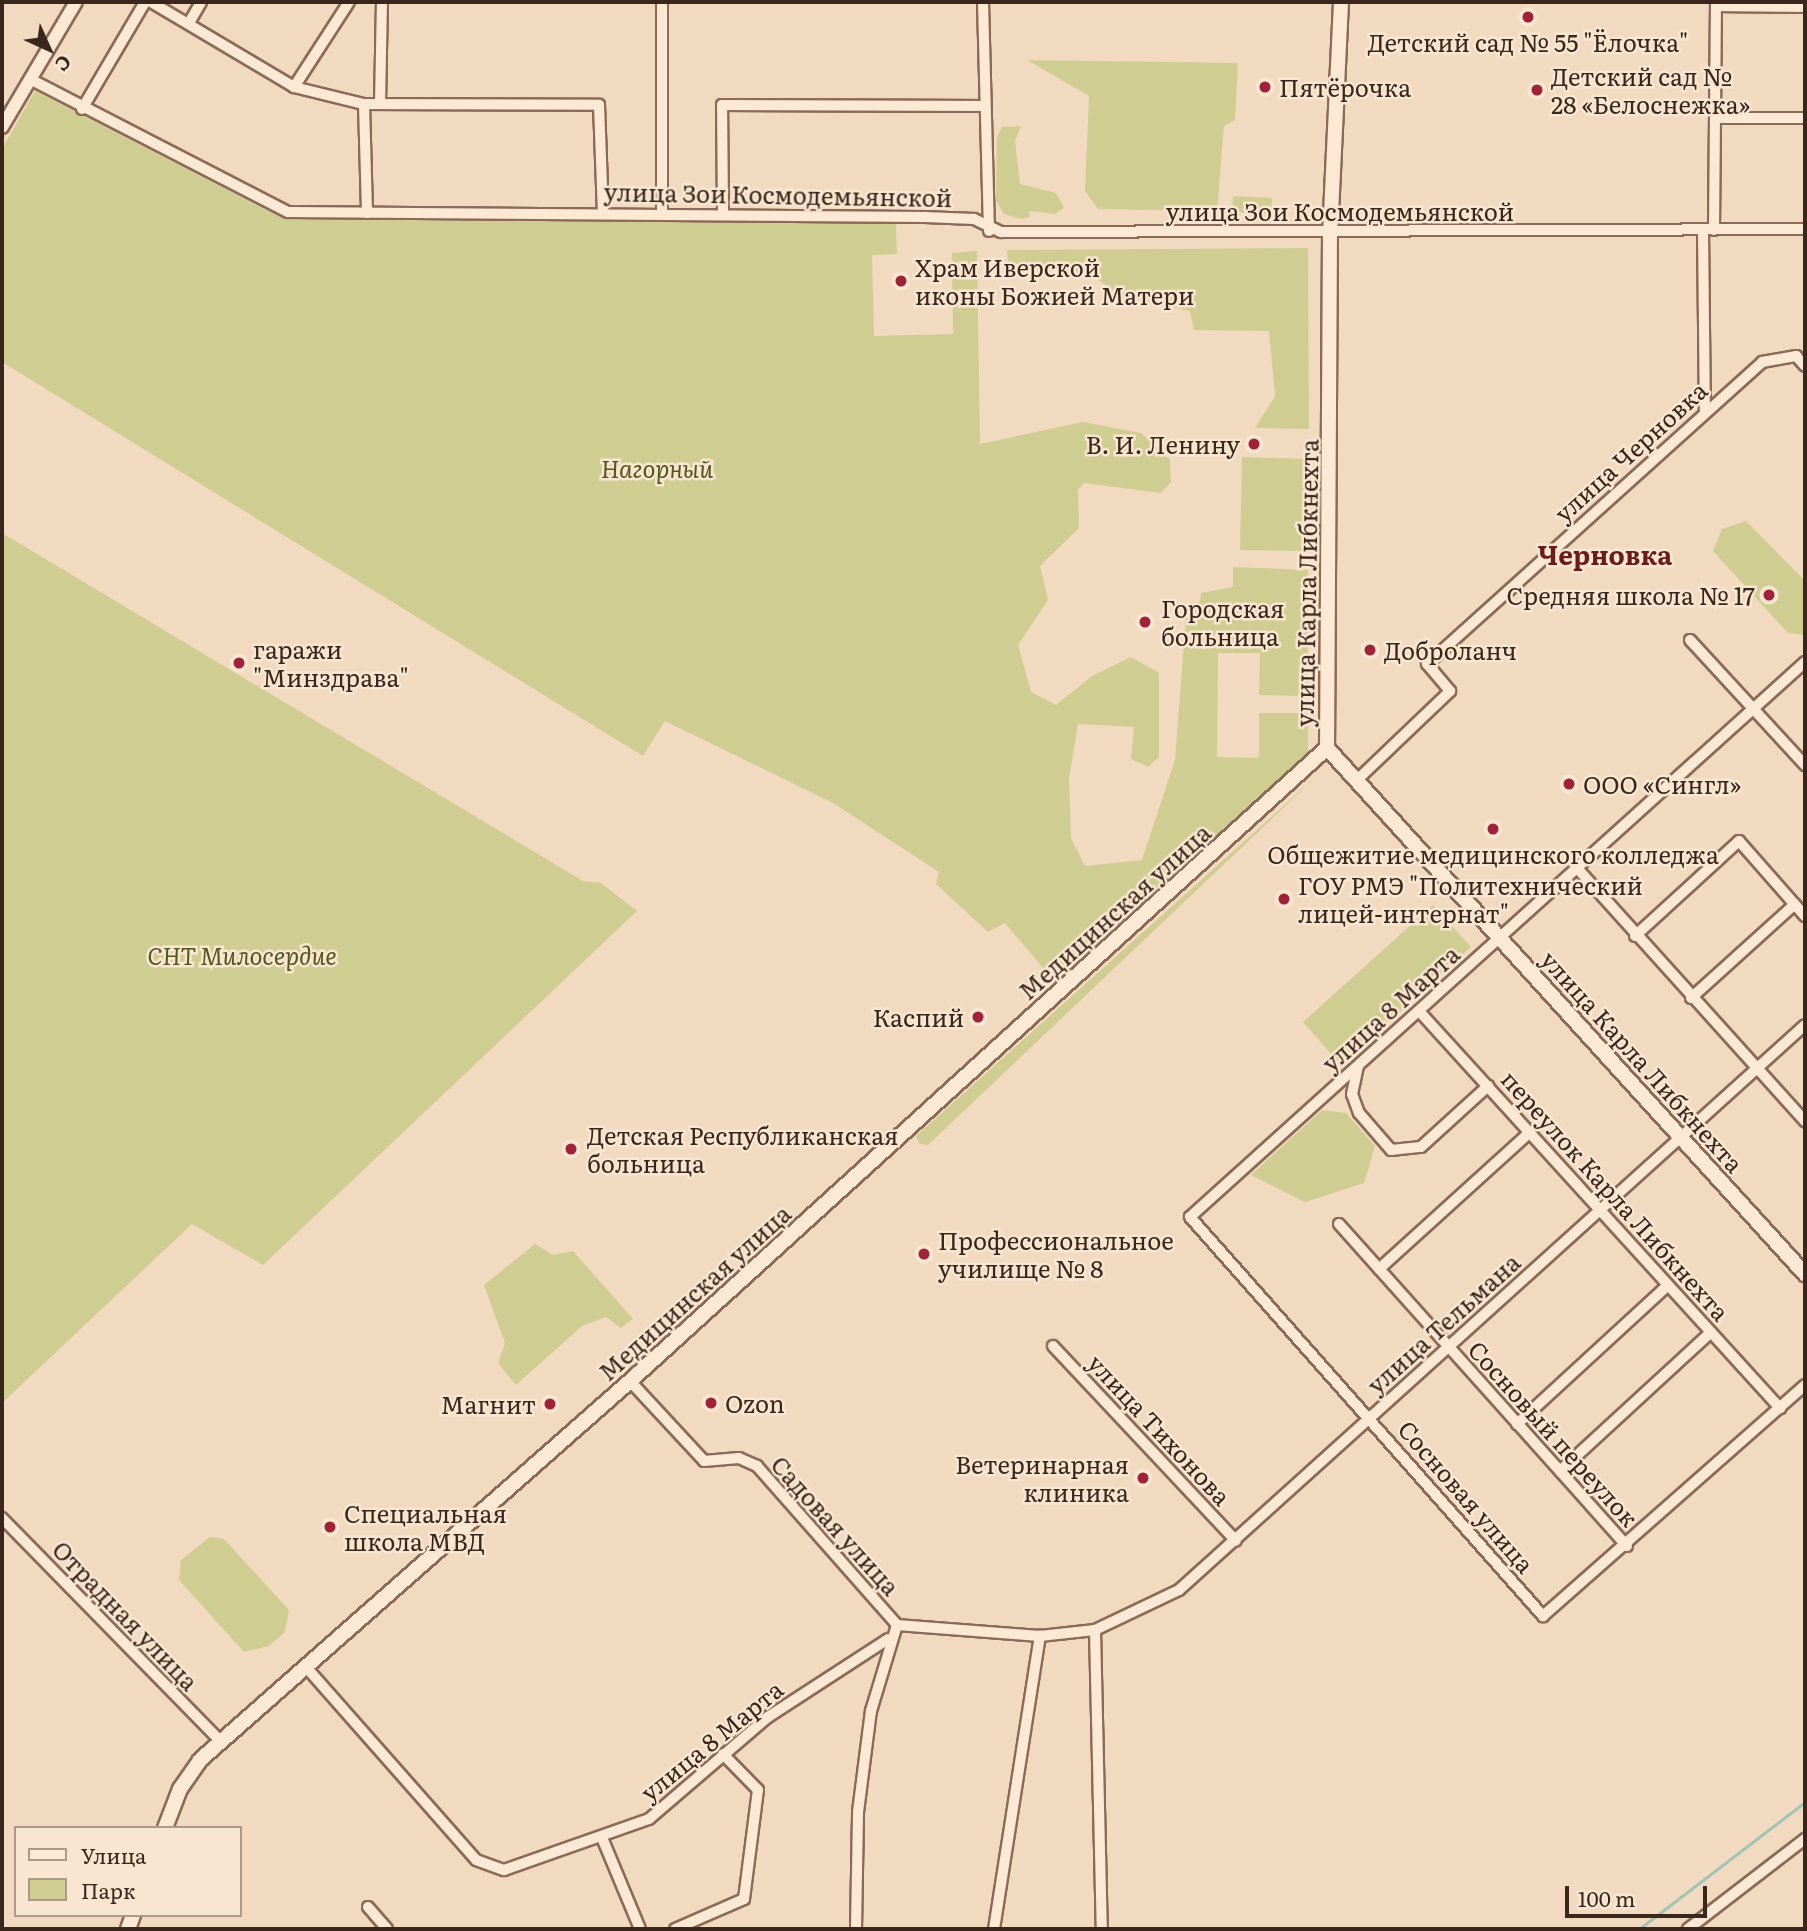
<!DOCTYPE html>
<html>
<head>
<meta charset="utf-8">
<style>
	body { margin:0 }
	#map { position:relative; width:1807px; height:1931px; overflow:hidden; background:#f1dac0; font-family:Literata,serif }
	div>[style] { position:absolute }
	.green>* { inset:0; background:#d0cd93 }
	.stream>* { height:2.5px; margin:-1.25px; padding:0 1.25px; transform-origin:1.25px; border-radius:1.25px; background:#a3c3b4 }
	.roads { filter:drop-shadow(2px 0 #8b6a57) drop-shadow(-2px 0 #8b6a57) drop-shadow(0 2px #8b6a57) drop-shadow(0 -2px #8b6a57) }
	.minor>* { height:10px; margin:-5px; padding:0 5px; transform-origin:5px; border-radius:5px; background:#fbe9d4 }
	.tertiary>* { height:12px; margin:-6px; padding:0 6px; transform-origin:6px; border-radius:6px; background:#fbe9d4 }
	.secondary>* { height:14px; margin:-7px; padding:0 7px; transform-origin:7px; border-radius:7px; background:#fbe9d4 }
	.dots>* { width:19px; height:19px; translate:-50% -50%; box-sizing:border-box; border:4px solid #f8e6d0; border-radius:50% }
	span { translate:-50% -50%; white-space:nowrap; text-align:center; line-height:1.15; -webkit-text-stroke:5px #f8e6d0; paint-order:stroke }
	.poi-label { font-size:24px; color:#3a261c }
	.left { translate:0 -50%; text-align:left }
	.right { translate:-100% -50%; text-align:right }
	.street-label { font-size:24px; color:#3a261c }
	.park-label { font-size:24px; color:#535821; font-style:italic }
	.neighbourhood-label { font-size:26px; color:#691c19; font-weight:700 }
	.frame { position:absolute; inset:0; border:4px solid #3a261c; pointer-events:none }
	.legend { position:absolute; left:14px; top:1826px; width:228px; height:91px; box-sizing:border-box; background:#f8e6d0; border:2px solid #ac9988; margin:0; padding:9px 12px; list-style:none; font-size:21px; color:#3a261c }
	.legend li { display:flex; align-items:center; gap:14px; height:35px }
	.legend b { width:35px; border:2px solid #ac9988 }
	.north { position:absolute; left:14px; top:14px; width:70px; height:70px; -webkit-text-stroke:5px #f8e6d0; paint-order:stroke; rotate:135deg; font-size:19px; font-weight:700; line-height:28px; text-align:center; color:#3a261c }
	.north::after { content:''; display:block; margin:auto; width:24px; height:32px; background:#3a261c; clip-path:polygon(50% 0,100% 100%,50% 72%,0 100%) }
	.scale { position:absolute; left:1565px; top:1886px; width:142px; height:32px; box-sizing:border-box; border:4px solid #3a261c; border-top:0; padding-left:9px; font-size:21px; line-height:24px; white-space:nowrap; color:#3a261c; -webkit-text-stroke:5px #f8e6d0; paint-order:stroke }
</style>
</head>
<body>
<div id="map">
	<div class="green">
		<div style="clip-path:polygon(1027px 60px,1238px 63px,1235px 120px,1224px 126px,1217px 211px,1098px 209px,1085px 191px,1089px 96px)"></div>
		<div style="clip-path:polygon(35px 91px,276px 215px,896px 224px,897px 254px,872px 255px,874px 336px,953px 334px,952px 253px,977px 251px,980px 444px,1083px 422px,1141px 433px,1170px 460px,1171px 482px,1161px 493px,1084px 483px,1078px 489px,1079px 528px,1040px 566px,1048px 600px,1018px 645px,1031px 692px,1056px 705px,1092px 676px,1131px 657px,1159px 673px,1159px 757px,1148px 767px,1131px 759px,1134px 727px,1078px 724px,1069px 779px,1071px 838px,1085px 866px,1142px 860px,1175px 760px,1187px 603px,1200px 602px,1201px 593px,1233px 587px,1233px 567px,1308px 570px,1308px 696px,1259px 695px,1260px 653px,1218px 653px,1217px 757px,1259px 758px,1259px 713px,1308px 713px,1308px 753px,1054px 981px,1005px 923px,988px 932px,936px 884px,939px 872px,833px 803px,665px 721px,643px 756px,2px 362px,2px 149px)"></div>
		<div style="clip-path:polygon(1021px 126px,1015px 141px,1020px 184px,1056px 193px,1064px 208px,1055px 214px,1029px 211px,1030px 217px,1020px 219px,1004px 214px,996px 200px,997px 137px,1002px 127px)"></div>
		<div style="clip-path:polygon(1233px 196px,1272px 198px,1271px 214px,1232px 212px)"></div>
		<div style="clip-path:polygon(1308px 248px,1309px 429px,1255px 428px,1275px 396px,1269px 331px,1194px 330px,1190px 311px,1123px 297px,1090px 274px,1008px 263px,1007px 250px)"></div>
		<div style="clip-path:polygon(1242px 457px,1309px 459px,1309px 551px,1240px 550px)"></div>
		<div style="clip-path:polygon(1746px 521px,1805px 581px,1805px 635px,1788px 633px,1713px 551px,1722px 529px)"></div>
		<div style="clip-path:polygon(2px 533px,583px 881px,601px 883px,637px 911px,263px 1265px,192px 1224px,2px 1403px)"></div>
		<div style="clip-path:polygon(1317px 776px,928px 1145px,920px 1144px,916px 1136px)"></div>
		<div style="clip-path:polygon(1433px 905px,1471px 947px,1341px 1065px,1303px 1022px)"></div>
		<div style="clip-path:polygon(1322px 1110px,1346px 1113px,1375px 1146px,1364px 1183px,1305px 1202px,1251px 1175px)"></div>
		<div style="clip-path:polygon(535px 1244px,553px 1255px,573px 1251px,633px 1319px,621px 1328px,606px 1317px,582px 1326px,516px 1385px,498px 1363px,505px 1343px,484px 1285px)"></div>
		<div style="clip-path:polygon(210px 1537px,224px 1539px,289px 1610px,285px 1632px,269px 1646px,244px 1652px,179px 1580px,181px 1560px)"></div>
	</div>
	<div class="stream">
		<div style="left:1639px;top:1929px;width:209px;rotate:-37.4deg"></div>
	</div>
	<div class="roads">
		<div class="minor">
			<div style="left:151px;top:2px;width:166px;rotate:30.7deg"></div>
			<div style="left:294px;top:87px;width:72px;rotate:13.7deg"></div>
			<div style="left:364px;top:104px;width:235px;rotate:0.2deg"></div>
			<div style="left:599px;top:105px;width:107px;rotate:87.9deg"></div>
			<div style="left:662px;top:2px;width:210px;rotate:90deg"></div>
			<div style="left:983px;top:2px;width:229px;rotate:88.5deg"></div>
			<div style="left:1716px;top:6px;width:89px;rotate:0.6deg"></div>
			<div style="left:189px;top:23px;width:24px;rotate:-60deg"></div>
			<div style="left:30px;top:79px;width:290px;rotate:27.3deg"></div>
			<div style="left:288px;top:212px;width:637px;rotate:0.45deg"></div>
			<div style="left:925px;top:217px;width:49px;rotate:2.3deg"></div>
			<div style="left:974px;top:219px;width:30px;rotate:26deg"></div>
			<div style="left:1001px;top:232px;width:804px;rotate:-0.21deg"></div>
			<div style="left:294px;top:87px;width:101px;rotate:-57.1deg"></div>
			<div style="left:364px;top:104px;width:109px;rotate:88.4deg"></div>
			<div style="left:380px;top:104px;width:102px;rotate:-88.9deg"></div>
			<div style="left:82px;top:109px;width:124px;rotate:-59.5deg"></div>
			<div style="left:1715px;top:118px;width:90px"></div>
			<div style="left:723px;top:213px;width:108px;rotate:-90.5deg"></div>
			<div style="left:722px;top:105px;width:262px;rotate:0.2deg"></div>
			<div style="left:1703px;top:230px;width:182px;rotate:89.4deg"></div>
			<div style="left:1714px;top:230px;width:228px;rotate:-89.5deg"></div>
			<div style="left:1690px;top:640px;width:170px;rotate:47.4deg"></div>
			<div style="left:1805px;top:662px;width:828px;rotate:137.94deg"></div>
			<div style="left:1190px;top:1217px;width:533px;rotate:48.5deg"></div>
			<div style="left:1543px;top:1616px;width:349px;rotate:-41.4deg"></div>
			<div style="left:1357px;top:780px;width:129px;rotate:-43.7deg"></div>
			<div style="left:1450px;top:691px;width:35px;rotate:-130deg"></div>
			<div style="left:1427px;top:664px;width:451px;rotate:-42deg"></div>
			<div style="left:1762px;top:362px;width:35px;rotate:-10deg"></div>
			<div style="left:1796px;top:356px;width:13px;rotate:48deg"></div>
			<div style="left:1577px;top:868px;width:341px;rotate:48deg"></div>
			<div style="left:1635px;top:936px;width:141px;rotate:-42.4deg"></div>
			<div style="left:1739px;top:841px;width:100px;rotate:48.7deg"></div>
			<div style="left:1691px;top:998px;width:140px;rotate:-42.1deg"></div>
			<div style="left:1419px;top:1011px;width:537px;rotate:47.72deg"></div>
			<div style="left:1358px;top:1066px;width:29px;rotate:102deg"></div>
			<div style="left:1352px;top:1094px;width:20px;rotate:70deg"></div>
			<div style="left:1359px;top:1113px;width:49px;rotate:49.1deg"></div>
			<div style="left:1391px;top:1150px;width:30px;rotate:-6deg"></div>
			<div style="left:1421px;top:1147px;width:91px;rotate:-42.3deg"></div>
			<div style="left:1339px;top:1224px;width:432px;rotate:48.2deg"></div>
			<div style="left:1379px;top:1269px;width:204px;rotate:-42.2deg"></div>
			<div style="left:1053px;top:1346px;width:267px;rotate:46.8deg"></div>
			<div style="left:630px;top:1381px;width:109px;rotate:47.2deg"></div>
			<div style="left:704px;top:1461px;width:35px;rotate:-5deg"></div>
			<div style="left:739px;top:1458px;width:20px;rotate:24deg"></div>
			<div style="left:757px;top:1466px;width:212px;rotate:48.6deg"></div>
			<div style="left:897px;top:1625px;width:143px;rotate:4.4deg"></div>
			<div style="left:1040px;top:1636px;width:55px;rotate:-6.2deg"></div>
			<div style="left:1095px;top:1630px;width:93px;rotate:-25.5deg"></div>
			<div style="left:1179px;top:1590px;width:843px;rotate:-42.07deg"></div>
			<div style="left:1517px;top:1424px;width:205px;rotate:-42.6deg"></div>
			<div style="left:1560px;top:1471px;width:205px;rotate:-42.6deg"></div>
			<div style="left:2px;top:1518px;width:313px;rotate:45.6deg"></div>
			<div style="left:1095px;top:1630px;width:299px;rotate:88.7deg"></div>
			<div style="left:306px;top:1667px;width:257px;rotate:48.6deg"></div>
			<div style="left:476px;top:1860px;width:30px;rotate:20deg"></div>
			<div style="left:504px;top:1870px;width:154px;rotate:-19.4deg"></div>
			<div style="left:649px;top:1819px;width:157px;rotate:-40.6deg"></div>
			<div style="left:768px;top:1717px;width:143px;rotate:-33deg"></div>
			<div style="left:603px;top:1840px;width:96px;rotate:67.4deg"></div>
			<div style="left:368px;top:1907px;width:29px;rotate:49deg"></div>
			<div style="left:675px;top:1929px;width:75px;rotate:-23.5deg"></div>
			<div style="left:744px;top:1899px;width:110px;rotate:-82.7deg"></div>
			<div style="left:758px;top:1790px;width:50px;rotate:-134.2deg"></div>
			<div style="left:856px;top:1929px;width:117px;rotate:-89deg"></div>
			<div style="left:858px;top:1812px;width:102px;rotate:-82.7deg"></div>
			<div style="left:871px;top:1711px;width:90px;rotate:-73.2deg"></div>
			<div style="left:994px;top:1929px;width:297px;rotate:-81.1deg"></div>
			<div style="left:1688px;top:1929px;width:148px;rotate:-37.6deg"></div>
		</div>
		<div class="tertiary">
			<div style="left:2px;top:127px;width:145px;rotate:-59.4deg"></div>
		</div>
		<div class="secondary">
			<div style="left:1341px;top:2px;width:231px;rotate:92.7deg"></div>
			<div style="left:1330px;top:233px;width:515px;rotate:90.33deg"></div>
			<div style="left:1327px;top:748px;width:711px;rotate:47.74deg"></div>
			<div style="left:165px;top:1828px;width:42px;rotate:-69deg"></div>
			<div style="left:180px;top:1789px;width:35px;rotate:-55deg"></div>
			<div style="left:200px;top:1760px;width:573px;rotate:-41.39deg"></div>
			<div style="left:630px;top:1381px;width:942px;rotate:-42.25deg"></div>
			<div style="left:128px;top:1929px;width:15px;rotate:-70deg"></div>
		</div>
	</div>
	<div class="dots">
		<div style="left:1528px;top:17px;background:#9e2338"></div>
		<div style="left:1265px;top:87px;background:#9e2338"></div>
		<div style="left:1537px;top:90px;background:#9e2338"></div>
		<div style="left:901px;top:281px;background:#9e2338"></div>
		<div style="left:1254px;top:444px;background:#9e2338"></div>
		<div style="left:1769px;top:595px;background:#9e2338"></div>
		<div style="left:1145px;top:622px;background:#9e2338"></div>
		<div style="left:1370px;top:650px;background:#9e2338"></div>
		<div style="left:239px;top:663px;background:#9e2338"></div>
		<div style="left:1569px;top:784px;background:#9e2338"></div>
		<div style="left:1493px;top:829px;background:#9e2338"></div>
		<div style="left:1284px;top:899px;background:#9e2338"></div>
		<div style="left:978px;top:1017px;background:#9e2338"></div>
		<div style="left:571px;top:1149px;background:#9e2338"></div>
		<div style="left:924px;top:1254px;background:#9e2338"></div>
		<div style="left:711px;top:1403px;background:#9e2338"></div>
		<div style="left:550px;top:1404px;background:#9e2338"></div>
		<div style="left:1143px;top:1478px;background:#9e2338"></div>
		<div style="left:330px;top:1527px;background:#9e2338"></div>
	</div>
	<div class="poi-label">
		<span style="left:1528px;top:42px">Детский сад № 55 "Ёлочка"</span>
		<span class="left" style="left:1551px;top:90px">Детский сад №<br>28 «Белоснежка»</span>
		<span class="left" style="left:1279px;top:87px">Пятёрочка</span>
		<span class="left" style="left:915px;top:281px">Храм Иверской<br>иконы Божией Матери</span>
		<span class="right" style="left:1240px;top:444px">В. И. Ленину</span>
		<span class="right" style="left:1755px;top:595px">Средняя школа № 17</span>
		<span class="left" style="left:1161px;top:622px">Городская<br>больница</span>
		<span class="left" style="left:253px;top:663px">гаражи<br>"Минздрава"</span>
		<span class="left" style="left:1384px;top:650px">Доброланч</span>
		<span class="left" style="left:1583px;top:784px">ООО «Сингл»</span>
		<span style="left:1493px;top:854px">Общежитие медицинского колледжа</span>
		<span class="left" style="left:1298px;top:899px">ГОУ РМЭ "Политехнический<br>лицей-интернат"</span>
		<span class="right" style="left:964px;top:1017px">Каспий</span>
		<span class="left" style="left:587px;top:1149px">Детская Республиканская<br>больница</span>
		<span class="left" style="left:938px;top:1254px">Профессиональное<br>училище № 8</span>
		<span class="left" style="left:725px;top:1403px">Ozon</span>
		<span class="right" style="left:536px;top:1404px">Магнит</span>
		<span class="right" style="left:1129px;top:1478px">Ветеринарная<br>клиника</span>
		<span class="left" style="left:344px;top:1527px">Специальная<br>школа МВД</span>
	</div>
	<div class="street-label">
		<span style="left:778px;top:194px;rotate:1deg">улица Зои Космодемьянской</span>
		<span style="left:1340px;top:211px">улица Зои Космодемьянской</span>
		<span style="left:1630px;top:451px;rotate:-42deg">улица Черновка</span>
		<span style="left:1306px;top:583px;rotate:-89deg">улица Карла Либкнехта</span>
		<span style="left:1114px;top:911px;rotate:-42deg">Медицинская улица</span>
		<span style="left:1390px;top:1008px;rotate:-42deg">улица 8 Марта</span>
		<span style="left:1643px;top:1061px;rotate:48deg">улица Карла Либкнехта</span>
		<span style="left:1616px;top:1195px;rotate:48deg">переулок Карла Либкнехта</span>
		<span style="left:694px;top:1292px;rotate:-42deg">Медицинская улица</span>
		<span style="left:1443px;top:1323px;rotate:-42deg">улица Тельмана</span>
		<span style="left:1160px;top:1429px;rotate:47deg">улица Тихонова</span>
		<span style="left:1554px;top:1433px;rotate:48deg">Сосновый переулок</span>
		<span style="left:1467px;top:1496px;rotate:49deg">Сосновая улица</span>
		<span style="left:836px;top:1525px;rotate:48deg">Садовая улица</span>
		<span style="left:126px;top:1615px;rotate:46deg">Отрадная улица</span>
		<span style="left:711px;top:1740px;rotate:-39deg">улица 8 Марта</span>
	</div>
	<div class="park-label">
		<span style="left:657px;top:468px">Нагорный</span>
		<span style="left:242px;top:955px">СНТ Милосердие</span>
	</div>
	<div class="neighbourhood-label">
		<span style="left:1605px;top:554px">Черновка</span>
	</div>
	<div class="frame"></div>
	<ul class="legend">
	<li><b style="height:9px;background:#fbe9d4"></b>Улица</li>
	<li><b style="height:19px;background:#d0cd93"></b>Парк</li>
	</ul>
	<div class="north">С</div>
	<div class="scale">100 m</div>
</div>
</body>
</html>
